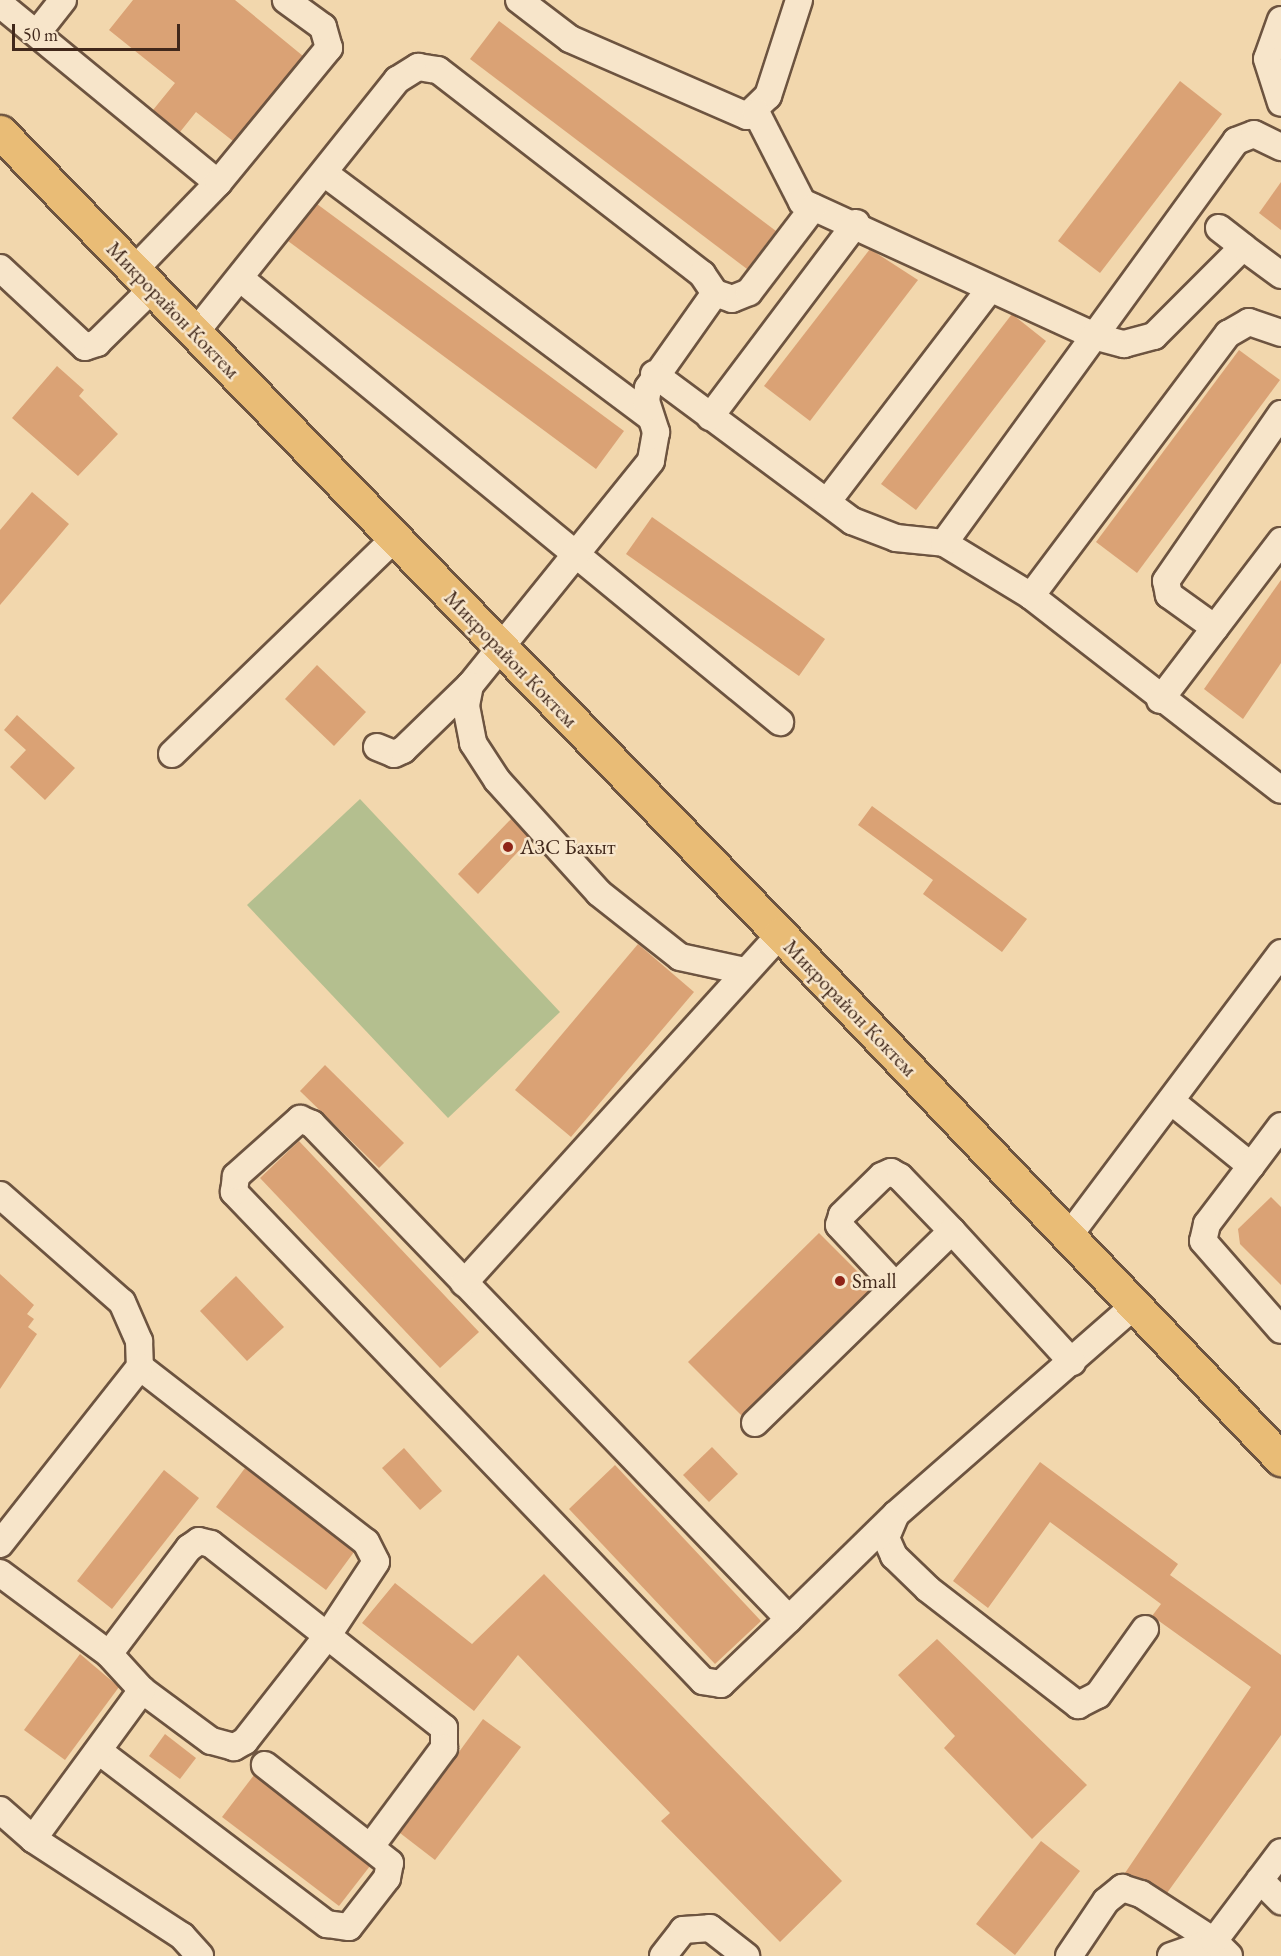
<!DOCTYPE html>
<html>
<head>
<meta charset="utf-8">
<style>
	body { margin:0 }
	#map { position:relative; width:1281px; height:1956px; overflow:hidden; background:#f2d7ad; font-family:"EB Garamond",serif }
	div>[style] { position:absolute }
	.green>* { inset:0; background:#b4bf8f }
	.building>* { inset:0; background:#daa275 }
	.roads { filter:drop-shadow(2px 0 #6d5440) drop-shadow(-2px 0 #6d5440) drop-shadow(0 2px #6d5440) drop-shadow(0 -2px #6d5440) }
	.minor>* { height:26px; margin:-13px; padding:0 13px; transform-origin:13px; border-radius:13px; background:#f7e5ca }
	.major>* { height:33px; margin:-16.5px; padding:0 16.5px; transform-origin:16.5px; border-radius:16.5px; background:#e9bc76 }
	.dots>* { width:16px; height:16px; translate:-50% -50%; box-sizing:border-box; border:3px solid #f7e5ca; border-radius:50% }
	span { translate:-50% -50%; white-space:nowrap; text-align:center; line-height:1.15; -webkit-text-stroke:5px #f7e5ca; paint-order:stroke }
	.street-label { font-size:21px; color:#41281b }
	.poi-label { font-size:21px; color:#41281b }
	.left { translate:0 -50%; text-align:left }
	.scale { position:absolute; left:12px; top:24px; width:168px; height:27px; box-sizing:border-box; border:3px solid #41281b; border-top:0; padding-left:8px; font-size:18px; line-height:21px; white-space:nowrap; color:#41281b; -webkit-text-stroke:4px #f7e5ca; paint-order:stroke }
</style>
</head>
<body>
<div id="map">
	<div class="green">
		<div style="clip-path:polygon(360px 799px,560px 1012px,448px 1118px,247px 905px)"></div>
	</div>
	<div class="building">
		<div style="clip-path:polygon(133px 0,235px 0,303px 56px,233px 141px,196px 112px,180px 132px,153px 110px,175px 83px,109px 30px)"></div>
		<div style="clip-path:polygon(499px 21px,776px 231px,747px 269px,470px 59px)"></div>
		<div style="clip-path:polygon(1180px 81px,1222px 114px,1100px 273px,1058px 241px)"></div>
		<div style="clip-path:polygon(1281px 182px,1281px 230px,1259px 213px)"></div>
		<div style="clip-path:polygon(317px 204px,624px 431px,596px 469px,288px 241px)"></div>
		<div style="clip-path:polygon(870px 249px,918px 280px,810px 421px,764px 386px)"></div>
		<div style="clip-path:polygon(1012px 314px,1046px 341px,916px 510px,881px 484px)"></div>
		<div style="clip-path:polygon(1239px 350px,1280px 380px,1137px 573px,1096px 542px)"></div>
		<div style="clip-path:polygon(57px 366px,84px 390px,79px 396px,118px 434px,78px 476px,12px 418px)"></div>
		<div style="clip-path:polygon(32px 492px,69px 524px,0 605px,0 530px)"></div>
		<div style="clip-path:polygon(652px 517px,825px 639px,799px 676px,626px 554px)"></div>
		<div style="clip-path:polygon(1281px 580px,1281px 663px,1243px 719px,1204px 689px)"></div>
		<div style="clip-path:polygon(317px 665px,366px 712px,334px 746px,285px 699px)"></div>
		<div style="clip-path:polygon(17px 715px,75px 768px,45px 800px,10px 767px,26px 750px,4px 730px)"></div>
		<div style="clip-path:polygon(872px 806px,1027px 919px,1002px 952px,923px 894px,933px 880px,858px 825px)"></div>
		<div style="clip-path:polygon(512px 818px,530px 839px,478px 894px,458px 874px)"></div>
		<div style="clip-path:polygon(638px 944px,694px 992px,571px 1137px,515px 1090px)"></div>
		<div style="clip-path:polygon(325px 1065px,404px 1143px,379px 1168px,300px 1091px)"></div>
		<div style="clip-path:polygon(299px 1141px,479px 1332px,440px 1368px,260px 1178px)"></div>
		<div style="clip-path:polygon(1271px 1197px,1281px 1207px,1281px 1285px,1240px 1244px,1238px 1229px)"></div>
		<div style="clip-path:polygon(819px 1233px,873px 1287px,742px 1416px,688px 1362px)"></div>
		<div style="clip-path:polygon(0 1274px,34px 1305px,27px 1314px,34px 1319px,28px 1327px,37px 1334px,0 1389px)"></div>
		<div style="clip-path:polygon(236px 1276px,284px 1327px,247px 1361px,200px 1311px)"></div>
		<div style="clip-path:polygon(712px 1447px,738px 1474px,709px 1502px,683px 1475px)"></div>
		<div style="clip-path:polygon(404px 1448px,442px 1491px,420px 1510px,382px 1468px)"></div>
		<div style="clip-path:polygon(1040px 1462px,1178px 1564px,1170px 1575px,1281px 1655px,1281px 1735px,1167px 1893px,1125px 1873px,1251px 1687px,1152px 1616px,1161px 1604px,1050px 1522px,988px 1608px,953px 1581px)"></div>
		<div style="clip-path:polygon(615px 1465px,761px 1621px,715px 1664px,569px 1509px)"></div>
		<div style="clip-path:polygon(245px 1468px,354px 1552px,326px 1590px,216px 1507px)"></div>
		<div style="clip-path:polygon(164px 1470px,199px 1498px,112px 1609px,77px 1581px)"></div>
		<div style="clip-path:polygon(544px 1574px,842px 1881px,780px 1942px,661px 1821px,670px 1813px,518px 1655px,474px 1711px,362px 1623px,395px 1583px,472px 1644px)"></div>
		<div style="clip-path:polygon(937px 1639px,1087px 1785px,1032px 1839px,944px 1748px,955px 1736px,898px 1675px)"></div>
		<div style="clip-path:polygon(80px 1654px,119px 1687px,65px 1760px,24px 1730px)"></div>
		<div style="clip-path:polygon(483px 1719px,521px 1747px,435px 1860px,400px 1833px)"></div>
		<div style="clip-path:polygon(165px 1734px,196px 1758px,180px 1779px,149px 1756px)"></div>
		<div style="clip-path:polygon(254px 1775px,370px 1866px,339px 1906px,222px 1817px)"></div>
		<div style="clip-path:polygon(1041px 1841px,1080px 1871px,1015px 1955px,976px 1924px)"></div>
	</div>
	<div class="roads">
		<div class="minor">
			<div style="left:519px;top:0;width:64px;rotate:37.4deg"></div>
			<div style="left:570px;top:39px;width:193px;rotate:23.5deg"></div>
			<div style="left:747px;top:116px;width:29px;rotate:-44deg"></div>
			<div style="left:768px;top:96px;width:101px;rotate:-72.1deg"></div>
			<div style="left:0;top:4px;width:282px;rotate:39.4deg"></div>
			<div style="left:1281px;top:20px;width:41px;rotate:109.7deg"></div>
			<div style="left:1267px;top:59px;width:46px;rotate:72.3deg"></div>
			<div style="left:37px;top:33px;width:42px;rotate:-51.8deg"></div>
			<div style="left:756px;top:112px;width:101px;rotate:62.9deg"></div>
			<div style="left:802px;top:202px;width:324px;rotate:24.6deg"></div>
			<div style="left:1097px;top:337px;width:28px;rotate:15deg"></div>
			<div style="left:1124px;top:344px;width:31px;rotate:-15deg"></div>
			<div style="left:1154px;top:336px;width:126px;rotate:-45deg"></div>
			<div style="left:1243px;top:247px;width:47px;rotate:36.4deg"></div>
			<div style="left:324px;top:173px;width:407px;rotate:36.8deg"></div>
			<div style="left:1219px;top:228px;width:31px;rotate:38deg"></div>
			<div style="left:0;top:268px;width:116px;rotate:42.9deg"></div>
			<div style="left:85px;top:347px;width:13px;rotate:-18deg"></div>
			<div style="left:97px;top:343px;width:78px;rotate:-44.5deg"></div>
			<div style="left:135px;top:269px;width:120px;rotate:-46deg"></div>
			<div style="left:218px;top:183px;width:175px;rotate:-50.6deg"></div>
			<div style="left:329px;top:48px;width:22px;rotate:-106deg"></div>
			<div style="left:323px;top:27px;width:46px;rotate:-143.9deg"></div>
			<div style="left:241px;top:279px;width:698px;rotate:39.42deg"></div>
			<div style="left:715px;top:293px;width:18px;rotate:19deg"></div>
			<div style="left:732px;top:299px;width:18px;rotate:-22deg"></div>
			<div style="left:749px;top:292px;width:106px;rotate:-52.7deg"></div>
			<div style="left:195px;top:333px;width:324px;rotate:-51.4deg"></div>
			<div style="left:397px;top:80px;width:25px;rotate:-32deg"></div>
			<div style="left:418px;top:67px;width:20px;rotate:9deg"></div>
			<div style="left:438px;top:70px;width:334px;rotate:37.7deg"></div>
			<div style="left:702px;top:274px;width:23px;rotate:56deg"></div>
			<div style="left:715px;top:293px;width:116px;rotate:125.2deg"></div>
			<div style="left:648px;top:388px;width:13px;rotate:99deg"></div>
			<div style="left:646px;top:401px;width:33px;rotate:72deg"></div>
			<div style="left:656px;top:432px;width:29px;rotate:100deg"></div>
			<div style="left:651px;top:461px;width:288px;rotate:128.9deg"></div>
			<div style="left:470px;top:685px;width:21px;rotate:101deg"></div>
			<div style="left:466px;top:706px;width:38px;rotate:79deg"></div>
			<div style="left:473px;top:743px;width:44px;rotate:57deg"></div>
			<div style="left:497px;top:780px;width:152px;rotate:47.9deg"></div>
			<div style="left:599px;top:893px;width:103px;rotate:38.3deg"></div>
			<div style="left:680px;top:957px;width:66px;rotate:12.3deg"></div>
			<div style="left:654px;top:374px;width:247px;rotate:36.6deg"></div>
			<div style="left:852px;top:521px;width:47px;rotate:21.1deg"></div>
			<div style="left:896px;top:538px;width:48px;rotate:5.9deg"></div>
			<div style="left:944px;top:543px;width:102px;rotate:31.3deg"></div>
			<div style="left:1031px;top:596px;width:316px;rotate:37.8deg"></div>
			<div style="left:710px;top:417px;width:243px;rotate:-53deg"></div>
			<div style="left:827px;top:502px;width:268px;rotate:-52.6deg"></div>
			<div style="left:944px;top:543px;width:497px;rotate:-54deg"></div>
			<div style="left:1236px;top:141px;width:19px;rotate:-21deg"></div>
			<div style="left:1254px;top:134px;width:30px;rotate:26deg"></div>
			<div style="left:1031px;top:596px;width:328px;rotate:-53.1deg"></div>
			<div style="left:1228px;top:334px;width:24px;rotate:-30deg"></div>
			<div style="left:1249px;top:322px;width:34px;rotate:19deg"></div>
			<div style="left:1215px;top:628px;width:57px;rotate:-144.3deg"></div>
			<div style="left:1169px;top:595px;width:14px;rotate:-102deg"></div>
			<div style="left:1166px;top:581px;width:203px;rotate:-55.4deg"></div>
			<div style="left:1160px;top:700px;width:200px;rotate:-52.7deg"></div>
			<div style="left:377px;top:747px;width:18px;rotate:22deg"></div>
			<div style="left:394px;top:754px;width:10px;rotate:-24deg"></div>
			<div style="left:403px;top:750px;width:93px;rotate:-44.1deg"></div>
			<div style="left:172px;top:754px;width:309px;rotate:-44.1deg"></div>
			<div style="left:1171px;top:1101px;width:103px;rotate:39.1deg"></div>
			<div style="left:1251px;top:1166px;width:50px;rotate:-53.1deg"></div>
			<div style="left:300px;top:1119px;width:13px;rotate:23deg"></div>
			<div style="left:312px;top:1124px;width:687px;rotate:46.06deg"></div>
			<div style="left:789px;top:1619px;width:94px;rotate:136.3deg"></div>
			<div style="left:721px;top:1684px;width:18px;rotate:-171deg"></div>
			<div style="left:703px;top:1681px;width:678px;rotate:-133.8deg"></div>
			<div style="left:234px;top:1192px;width:16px;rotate:-83deg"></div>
			<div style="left:236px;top:1176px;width:86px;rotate:-41.7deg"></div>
			<div style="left:1251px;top:1166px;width:73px;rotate:127.2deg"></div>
			<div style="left:1207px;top:1224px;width:17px;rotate:103deg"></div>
			<div style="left:1203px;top:1241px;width:118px;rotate:48.8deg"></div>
			<div style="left:0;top:1195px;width:162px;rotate:41.3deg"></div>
			<div style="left:122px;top:1302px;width:43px;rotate:66.4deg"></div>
			<div style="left:139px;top:1341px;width:26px;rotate:88deg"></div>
			<div style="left:1068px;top:1237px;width:355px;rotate:-53.1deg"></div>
			<div style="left:464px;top:1283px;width:471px;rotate:-47.8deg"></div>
			<div style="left:895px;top:1285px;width:82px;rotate:-133deg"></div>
			<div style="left:839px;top:1225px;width:10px;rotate:-73deg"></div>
			<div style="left:842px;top:1215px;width:56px;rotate:-44.3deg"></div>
			<div style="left:882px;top:1176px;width:10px;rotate:-24deg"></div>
			<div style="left:891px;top:1172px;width:10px;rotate:29deg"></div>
			<div style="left:900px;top:1177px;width:75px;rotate:46.1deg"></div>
			<div style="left:1135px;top:1305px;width:317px;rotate:138.8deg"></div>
			<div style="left:896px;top:1514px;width:26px;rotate:113deg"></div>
			<div style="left:886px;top:1538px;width:20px;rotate:66deg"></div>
			<div style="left:894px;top:1556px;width:47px;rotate:44.1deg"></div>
			<div style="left:928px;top:1589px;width:190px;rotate:37.7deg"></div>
			<div style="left:1078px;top:1705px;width:22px;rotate:-27deg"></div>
			<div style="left:1098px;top:1695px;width:81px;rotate:-54.5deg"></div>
			<div style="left:140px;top:1367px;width:286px;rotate:37.8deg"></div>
			<div style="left:366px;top:1542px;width:22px;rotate:63deg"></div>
			<div style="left:376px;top:1562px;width:87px;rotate:123.3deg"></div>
			<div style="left:328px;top:1635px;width:135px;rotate:128.1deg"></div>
			<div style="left:245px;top:1741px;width:13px;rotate:151deg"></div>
			<div style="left:234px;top:1747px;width:24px;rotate:-165deg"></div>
			<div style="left:211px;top:1741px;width:86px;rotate:-143.5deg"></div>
			<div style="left:755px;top:1423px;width:275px;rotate:-44.3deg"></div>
			<div style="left:952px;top:1231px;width:178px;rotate:47.5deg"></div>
			<div style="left:0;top:1544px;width:226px;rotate:-51.7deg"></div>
			<div style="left:0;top:1573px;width:136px;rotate:36.6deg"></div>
			<div style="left:109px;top:1654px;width:133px;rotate:-53deg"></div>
			<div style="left:189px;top:1548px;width:12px;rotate:-35deg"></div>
			<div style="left:199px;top:1541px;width:12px;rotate:14deg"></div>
			<div style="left:211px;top:1544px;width:297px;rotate:38.3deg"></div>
			<div style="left:444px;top:1728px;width:20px;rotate:90deg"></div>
			<div style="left:444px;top:1748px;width:121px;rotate:126.6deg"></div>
			<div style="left:789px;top:1619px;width:147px;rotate:-44.4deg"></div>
			<div style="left:100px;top:1752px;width:285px;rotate:37.2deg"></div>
			<div style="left:327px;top:1924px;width:22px;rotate:8deg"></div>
			<div style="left:349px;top:1927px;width:62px;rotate:-52.2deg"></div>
			<div style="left:387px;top:1878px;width:15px;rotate:-79deg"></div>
			<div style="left:390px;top:1863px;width:159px;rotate:-141.9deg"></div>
			<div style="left:0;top:1810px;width:44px;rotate:41.3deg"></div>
			<div style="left:33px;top:1839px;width:178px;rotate:33.1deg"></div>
			<div style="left:182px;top:1936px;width:27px;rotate:48deg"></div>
			<div style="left:33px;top:1839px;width:185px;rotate:-53.8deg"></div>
			<div style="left:142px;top:1690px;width:49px;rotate:-132.5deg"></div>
			<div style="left:1260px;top:1880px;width:30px;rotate:45deg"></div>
			<div style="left:663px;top:1956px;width:33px;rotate:-52deg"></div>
			<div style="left:683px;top:1930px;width:27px;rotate:-4deg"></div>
			<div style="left:710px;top:1928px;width:46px;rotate:37.9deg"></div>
			<div style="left:1069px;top:1956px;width:66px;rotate:-56.1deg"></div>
			<div style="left:1106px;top:1901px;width:21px;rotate:-39deg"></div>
			<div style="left:1122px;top:1888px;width:20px;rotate:18deg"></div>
			<div style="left:1141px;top:1894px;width:87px;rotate:32.8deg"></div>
			<div style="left:1171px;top:1956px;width:46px;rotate:-19.2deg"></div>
			<div style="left:1229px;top:1956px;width:21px;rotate:-135deg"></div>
			<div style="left:1214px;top:1941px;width:111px;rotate:-53deg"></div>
		</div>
		<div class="major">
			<div style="left:0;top:132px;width:1119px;rotate:45.8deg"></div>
			<div style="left:780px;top:934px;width:726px;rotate:46.34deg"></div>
		</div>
	</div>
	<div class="dots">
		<div style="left:508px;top:847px;background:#8f2418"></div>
		<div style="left:840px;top:1281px;background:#8f2418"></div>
	</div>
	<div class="street-label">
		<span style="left:173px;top:310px;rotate:46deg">Микрорайон Коктем</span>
		<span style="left:511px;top:659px;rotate:46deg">Микрорайон Коктем</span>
		<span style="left:850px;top:1008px;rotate:46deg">Микрорайон Коктем</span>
	</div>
	<div class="poi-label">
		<span class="left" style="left:520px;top:847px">АЗС Бахыт</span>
		<span class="left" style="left:852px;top:1281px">Small</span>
	</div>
	<div class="scale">50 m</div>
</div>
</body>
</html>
